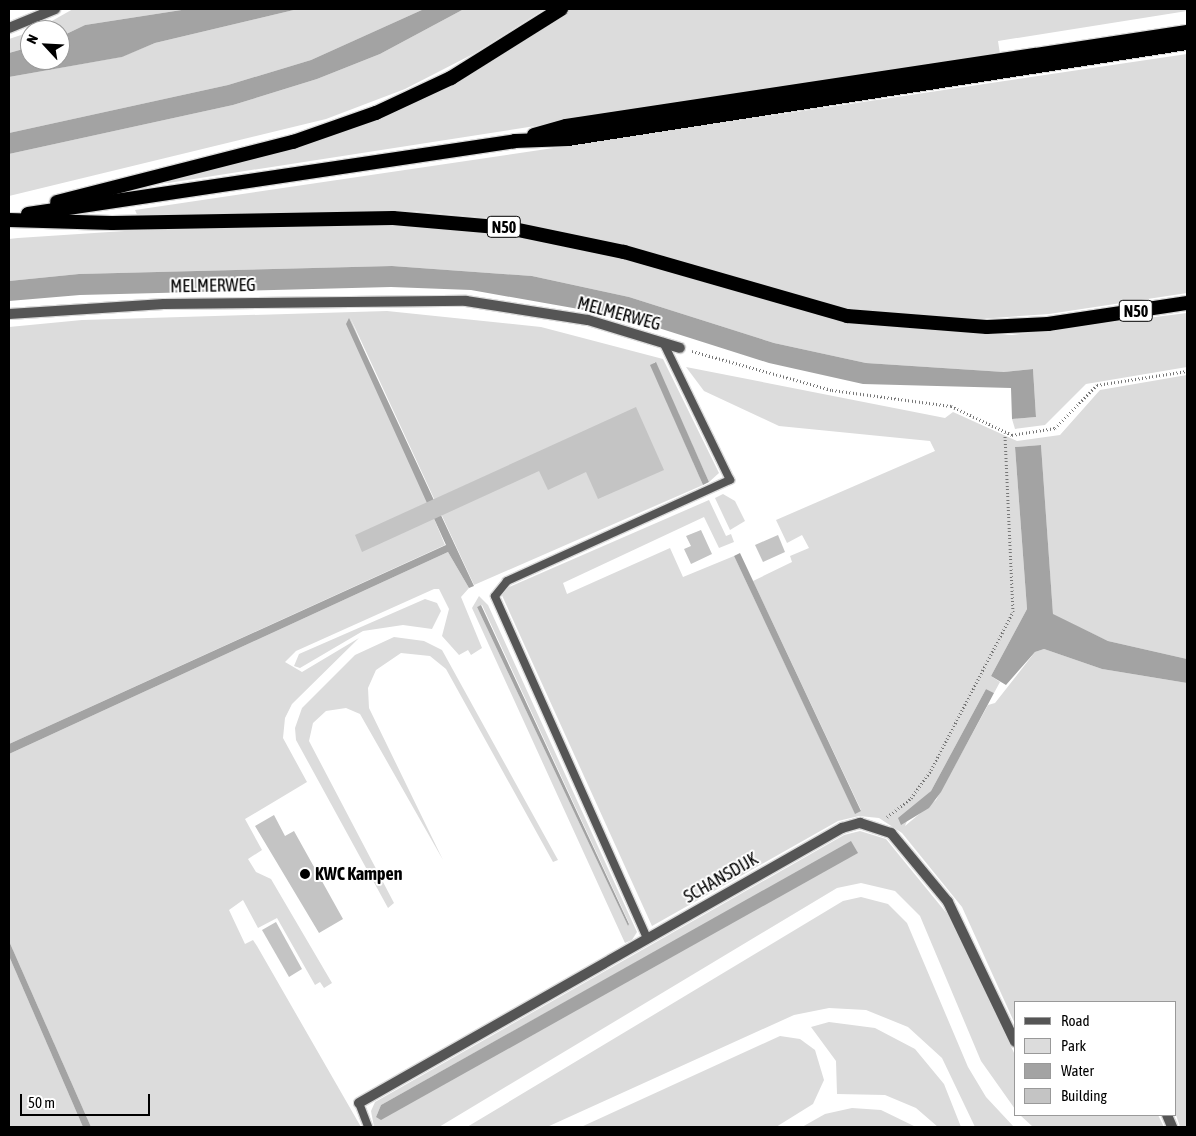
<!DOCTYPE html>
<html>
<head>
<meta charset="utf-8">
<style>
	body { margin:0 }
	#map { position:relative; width:1196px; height:1136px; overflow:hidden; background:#fff; font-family:"Asap Condensed",sans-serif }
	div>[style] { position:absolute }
	.green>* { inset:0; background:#dcdcdc }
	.water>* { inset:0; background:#a3a3a3 }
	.building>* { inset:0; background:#c4c4c4 }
	.path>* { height:3px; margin-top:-1.5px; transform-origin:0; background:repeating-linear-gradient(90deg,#777 0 1px,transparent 0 3.5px) }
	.roads { filter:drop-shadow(1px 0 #dbdbdb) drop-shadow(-1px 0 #dbdbdb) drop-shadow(0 1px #dbdbdb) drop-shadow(0 -1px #dbdbdb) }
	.service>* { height:8px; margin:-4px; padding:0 4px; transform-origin:4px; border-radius:4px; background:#555 }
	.minor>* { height:10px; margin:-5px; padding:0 5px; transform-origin:5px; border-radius:5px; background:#555 }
	.tertiary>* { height:10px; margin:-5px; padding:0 5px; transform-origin:5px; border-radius:5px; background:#555 }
	.trunk>* { height:14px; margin:-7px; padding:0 7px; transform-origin:7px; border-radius:7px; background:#000 }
	.dots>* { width:14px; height:14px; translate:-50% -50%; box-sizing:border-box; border:2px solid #fff; border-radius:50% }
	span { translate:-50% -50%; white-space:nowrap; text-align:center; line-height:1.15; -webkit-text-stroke:4px #fff; paint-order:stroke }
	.shield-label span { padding:1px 4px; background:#fff; border:1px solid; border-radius:4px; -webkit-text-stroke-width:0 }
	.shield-label { font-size:16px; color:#000; font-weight:700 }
	.street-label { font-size:18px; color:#000 }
	.poi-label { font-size:18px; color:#000; font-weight:700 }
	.left { translate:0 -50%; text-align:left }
	.frame { position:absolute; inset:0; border:10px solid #000; pointer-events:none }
	.legend { position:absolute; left:1014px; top:1001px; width:162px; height:115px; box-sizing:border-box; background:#fff; border:1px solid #999; margin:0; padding:6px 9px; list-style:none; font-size:15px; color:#000 }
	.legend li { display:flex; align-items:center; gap:10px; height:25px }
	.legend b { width:25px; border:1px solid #999 }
	.north { position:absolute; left:20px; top:20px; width:50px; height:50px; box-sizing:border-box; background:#fff; border:1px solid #999; border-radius:50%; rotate:295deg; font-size:14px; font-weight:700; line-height:20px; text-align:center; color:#000 }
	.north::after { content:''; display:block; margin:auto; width:18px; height:22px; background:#000; clip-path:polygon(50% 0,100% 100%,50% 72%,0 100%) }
	.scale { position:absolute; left:20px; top:1094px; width:130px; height:22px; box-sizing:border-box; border:2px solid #000; border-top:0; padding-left:6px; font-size:15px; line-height:18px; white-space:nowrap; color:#000; -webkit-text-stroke:4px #fff; paint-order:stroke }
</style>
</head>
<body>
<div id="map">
	<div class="green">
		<div style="clip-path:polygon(73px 9px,188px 9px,85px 25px,60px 37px,60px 30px,36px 30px)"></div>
		<div style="clip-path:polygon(298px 9px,424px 9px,311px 60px,228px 85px,9px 133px,9px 77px,121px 57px,155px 43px)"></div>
		<div style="clip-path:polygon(464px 9px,545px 9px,475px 53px,405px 89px,326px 119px,9px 196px,9px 154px,233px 105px,317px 79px,380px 54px)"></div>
		<div style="clip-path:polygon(567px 9px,1187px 9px,1187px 11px,998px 41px,1000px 54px,168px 183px,158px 180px,351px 126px)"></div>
		<div style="clip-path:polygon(30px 32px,30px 47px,9px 53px,9px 39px)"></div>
		<div style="clip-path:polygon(1187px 54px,1187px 293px,1049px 314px,965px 320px,841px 309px,631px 247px,500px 219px,410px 211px,138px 217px,135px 210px)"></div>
		<div style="clip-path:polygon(416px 224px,497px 229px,623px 258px,816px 315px,974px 333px,1012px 335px,1187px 313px,1187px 367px,1086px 384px,1045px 425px,1015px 429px,1012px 419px,1036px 417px,1033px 369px,1004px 372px,866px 363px,774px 343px,629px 297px,532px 276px,392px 266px,79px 274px,9px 281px,9px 239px,18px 238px,201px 226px)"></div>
		<div style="clip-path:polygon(387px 311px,541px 327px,663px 359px,719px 473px,709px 482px,655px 362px,651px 365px,703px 485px,474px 585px,350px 317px,445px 545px,9px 744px,9px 327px,82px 320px)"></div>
		<div style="clip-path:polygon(686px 367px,945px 418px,953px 412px,1017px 441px,1060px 435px,1100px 390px,1187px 375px,1187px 659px,1108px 641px,1053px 615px,1041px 445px,1015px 447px,1027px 609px,991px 676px,1000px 682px,994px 693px,986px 689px,931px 791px,912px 808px,905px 826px,936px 800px,988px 705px,995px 703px,1035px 652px,1044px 649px,1102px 669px,1187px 683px,1187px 1127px,1180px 1127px,1175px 1112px,1175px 1002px,1015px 1002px,1015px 1024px,962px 907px,902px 833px,879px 818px,859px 816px,838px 821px,652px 926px,500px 591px,709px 500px,726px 536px,731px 534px,734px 542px,719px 548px,704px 517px,563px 583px,567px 594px,670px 548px,683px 577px,734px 556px,855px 813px,861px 810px,753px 581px,792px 562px,790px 556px,809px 548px,802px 535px,787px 543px,776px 520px,935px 451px,930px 441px,779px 426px,704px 391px)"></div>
		<div style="clip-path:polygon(723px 494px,735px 501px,745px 521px,730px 530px,715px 498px)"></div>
		<div style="clip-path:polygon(448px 552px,469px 588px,461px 597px,482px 648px,471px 655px,468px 650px,459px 655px,442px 636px,449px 609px,439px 589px,434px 589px,296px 651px,285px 662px,302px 672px,359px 638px,292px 704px,285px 718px,283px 738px,307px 782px,245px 819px,262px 850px,248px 859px,256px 872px,271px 879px,332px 983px,324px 988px,320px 982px,315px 985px,277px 918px,258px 928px,243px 900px,229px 910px,245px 944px,253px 940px,257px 946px,361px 1127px,91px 1127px,9px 941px,9px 754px)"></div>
		<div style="clip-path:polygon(evenodd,479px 596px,488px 605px,637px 932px,632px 940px,625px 943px,472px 608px,479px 596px,482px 605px,629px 923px,628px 926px,477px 607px,482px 605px)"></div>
		<div style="clip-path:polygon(425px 599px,437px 603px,441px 611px,432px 629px,403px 625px,363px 631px,300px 668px,294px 666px,299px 654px)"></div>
		<div style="clip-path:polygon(394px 637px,424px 641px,442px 650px,558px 860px,553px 862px,446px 669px,430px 656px,401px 653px,376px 670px,368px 688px,369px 708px,443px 860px,360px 714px,346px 708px,326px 711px,313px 723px,309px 741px,394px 903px,388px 908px,296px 740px,295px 728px,302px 708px,355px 655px)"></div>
		<div style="clip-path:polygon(evenodd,860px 831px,886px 839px,948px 915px,1015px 1055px,1015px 1109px,981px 1061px,920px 916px,895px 891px,861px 883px,837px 888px,439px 1127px,374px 1127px,371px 1111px,375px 1102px,844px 835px,860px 831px,853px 841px,376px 1117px,381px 1105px,853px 841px)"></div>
		<div style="clip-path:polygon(861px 897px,888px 904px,907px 923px,968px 1067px,986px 1097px,1014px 1127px,975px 1127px,942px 1058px,908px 1027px,866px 1010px,829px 1008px,794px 1015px,547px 1127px,467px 1127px,843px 901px)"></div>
		<div style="clip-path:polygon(9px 956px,83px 1127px,9px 1127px)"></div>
		<div style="clip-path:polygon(829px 1022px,875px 1028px,915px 1049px,944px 1084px,961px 1127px,938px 1127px,916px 1108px,885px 1095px,837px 1094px,836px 1061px,811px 1027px)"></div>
		<div style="clip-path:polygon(780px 1036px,800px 1039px,815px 1050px,824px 1080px,813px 1104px,776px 1127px,581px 1127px)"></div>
		<div style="clip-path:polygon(852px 1108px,881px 1110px,916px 1127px,802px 1127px,825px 1114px)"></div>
		<div style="clip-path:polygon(1020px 1115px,1158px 1115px,1164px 1127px,1033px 1127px)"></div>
	</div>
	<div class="water">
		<div style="clip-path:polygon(188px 9px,298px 9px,155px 43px,122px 57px,9px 77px,9px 53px,30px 47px,30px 60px,60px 60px,60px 37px,85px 25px)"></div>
		<div style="clip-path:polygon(424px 9px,464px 9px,380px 54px,317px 79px,233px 105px,9px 154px,9px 133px,228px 85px,311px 60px)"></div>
		<div style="clip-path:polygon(392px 266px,532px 276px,629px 297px,774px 343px,866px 363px,1004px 372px,1033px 369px,1036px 417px,1012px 419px,1011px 388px,863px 384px,769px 363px,624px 317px,471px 290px,391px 287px,80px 295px,9px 301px,9px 281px,79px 274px)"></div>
		<div style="clip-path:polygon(349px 318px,474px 586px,469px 588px,448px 552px,9px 754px,9px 744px,446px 545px,346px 324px)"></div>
		<div style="clip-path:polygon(656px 362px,709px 482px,703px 485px,650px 365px)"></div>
		<div style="clip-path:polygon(1041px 445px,1053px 614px,1108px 641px,1187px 659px,1187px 683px,1102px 669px,1044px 649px,1035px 652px,1006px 685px,991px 676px,1027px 609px,1015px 447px)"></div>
		<div style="clip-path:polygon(740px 553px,861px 811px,855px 814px,734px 556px)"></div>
		<div style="clip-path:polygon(481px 605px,629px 924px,628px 926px,477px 607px)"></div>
		<div style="clip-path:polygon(986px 689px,994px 693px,941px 792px,929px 808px,901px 825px,898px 818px,931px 791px)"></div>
		<div style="clip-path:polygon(851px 841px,858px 853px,381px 1120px,376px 1117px,381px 1105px)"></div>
		<div style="clip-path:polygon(9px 941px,91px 1127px,83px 1127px,9px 956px)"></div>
	</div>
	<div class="building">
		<div style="clip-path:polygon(636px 407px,664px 470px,598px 499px,586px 472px,548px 490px,539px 471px,362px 552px,355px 535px)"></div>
		<div style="clip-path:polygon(701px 530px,712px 554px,691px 564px,684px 549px,691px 546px,686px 536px)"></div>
		<div style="clip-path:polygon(778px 535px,785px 552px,763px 562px,755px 545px)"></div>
		<div style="clip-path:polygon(274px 815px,285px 836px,294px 831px,343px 919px,319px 933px,255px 826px)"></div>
		<div style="clip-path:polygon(276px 922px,302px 969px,289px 977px,262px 930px)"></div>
	</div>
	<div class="path">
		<div style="left:692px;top:351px;width:145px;rotate:15.6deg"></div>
		<div style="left:832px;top:390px;width:120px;rotate:7.7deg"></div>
		<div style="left:951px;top:406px;width:68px;rotate:25.4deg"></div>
		<div style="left:1012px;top:435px;width:44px;rotate:-9.2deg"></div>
		<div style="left:1055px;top:428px;width:60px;rotate:-45.7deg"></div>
		<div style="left:1097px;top:385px;width:91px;rotate:-8.8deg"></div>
		<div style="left:887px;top:817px;width:31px;rotate:-38deg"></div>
		<div style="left:911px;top:798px;width:34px;rotate:-54deg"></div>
		<div style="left:931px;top:770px;width:178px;rotate:-62.6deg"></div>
		<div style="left:1013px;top:612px;width:179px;rotate:-92.6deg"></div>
	</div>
	<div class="roads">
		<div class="service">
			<div style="left:647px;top:938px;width:374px;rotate:-114deg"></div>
			<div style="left:495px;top:596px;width:19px;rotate:-51deg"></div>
			<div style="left:507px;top:581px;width:245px;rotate:-24.4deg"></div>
			<div style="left:730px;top:480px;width:153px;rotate:-115.9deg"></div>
			<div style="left:359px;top:1103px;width:26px;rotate:69deg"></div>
		</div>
		<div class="minor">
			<div style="left:9px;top:314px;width:155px;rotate:-3.7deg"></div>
			<div style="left:164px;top:304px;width:302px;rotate:-0.6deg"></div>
			<div style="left:466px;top:301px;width:123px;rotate:8.9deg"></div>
			<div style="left:588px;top:320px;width:96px;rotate:16.9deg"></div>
			<div style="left:359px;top:1103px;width:556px;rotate:-29.66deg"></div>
			<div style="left:842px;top:828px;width:19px;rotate:-16deg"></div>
			<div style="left:860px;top:823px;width:33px;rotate:18deg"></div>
			<div style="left:891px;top:833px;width:89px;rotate:50.4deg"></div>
			<div style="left:948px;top:902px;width:155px;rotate:64.4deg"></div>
			<div style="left:1167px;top:1115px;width:13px;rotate:67deg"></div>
		</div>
		<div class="tertiary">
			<div style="left:9px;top:28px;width:50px;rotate:-22.4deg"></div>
		</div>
		<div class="trunk">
			<div style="left:534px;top:135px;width:33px;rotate:-16deg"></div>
			<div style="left:566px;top:126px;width:628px;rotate:-8.61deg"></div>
			<div style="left:57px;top:202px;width:244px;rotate:-14.3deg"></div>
			<div style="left:293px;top:142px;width:88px;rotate:-19.3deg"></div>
			<div style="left:376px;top:113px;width:83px;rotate:-25deg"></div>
			<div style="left:451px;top:78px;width:130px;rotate:-32.1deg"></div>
			<div style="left:28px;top:214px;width:492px;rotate:-8.5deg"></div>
			<div style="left:515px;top:141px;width:53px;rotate:-2.2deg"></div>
			<div style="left:568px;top:139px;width:626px;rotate:-8.82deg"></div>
			<div style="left:9px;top:220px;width:103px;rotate:1.7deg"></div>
			<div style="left:112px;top:223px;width:281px;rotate:-1deg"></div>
			<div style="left:393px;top:218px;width:116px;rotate:4.9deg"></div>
			<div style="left:509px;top:228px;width:117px;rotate:11.8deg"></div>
			<div style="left:624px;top:252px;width:232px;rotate:16deg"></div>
			<div style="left:847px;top:316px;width:140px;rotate:4.5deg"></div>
			<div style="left:987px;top:327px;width:61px;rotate:-2.8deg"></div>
			<div style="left:1048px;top:324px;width:141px;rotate:-8.6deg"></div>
		</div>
	</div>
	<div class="dots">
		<div style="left:305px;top:874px;background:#000"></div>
	</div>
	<div class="shield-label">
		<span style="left:504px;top:227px">N50</span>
		<span style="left:1136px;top:311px">N50</span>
	</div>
	<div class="street-label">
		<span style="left:213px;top:286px;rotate:-1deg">MELMERWEG</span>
		<span style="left:619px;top:314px;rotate:15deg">MELMERWEG</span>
		<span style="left:721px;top:878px;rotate:-30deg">SCHANSDIJK</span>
	</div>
	<div class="poi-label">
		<span class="left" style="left:315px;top:874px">KWC Kampen</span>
	</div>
	<div class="frame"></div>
	<ul class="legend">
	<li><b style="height:6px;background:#555"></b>Road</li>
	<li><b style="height:14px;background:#dcdcdc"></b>Park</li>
	<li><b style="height:14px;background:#a3a3a3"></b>Water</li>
	<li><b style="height:14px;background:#c4c4c4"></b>Building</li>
	</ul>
	<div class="north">N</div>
	<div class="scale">50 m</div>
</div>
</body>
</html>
